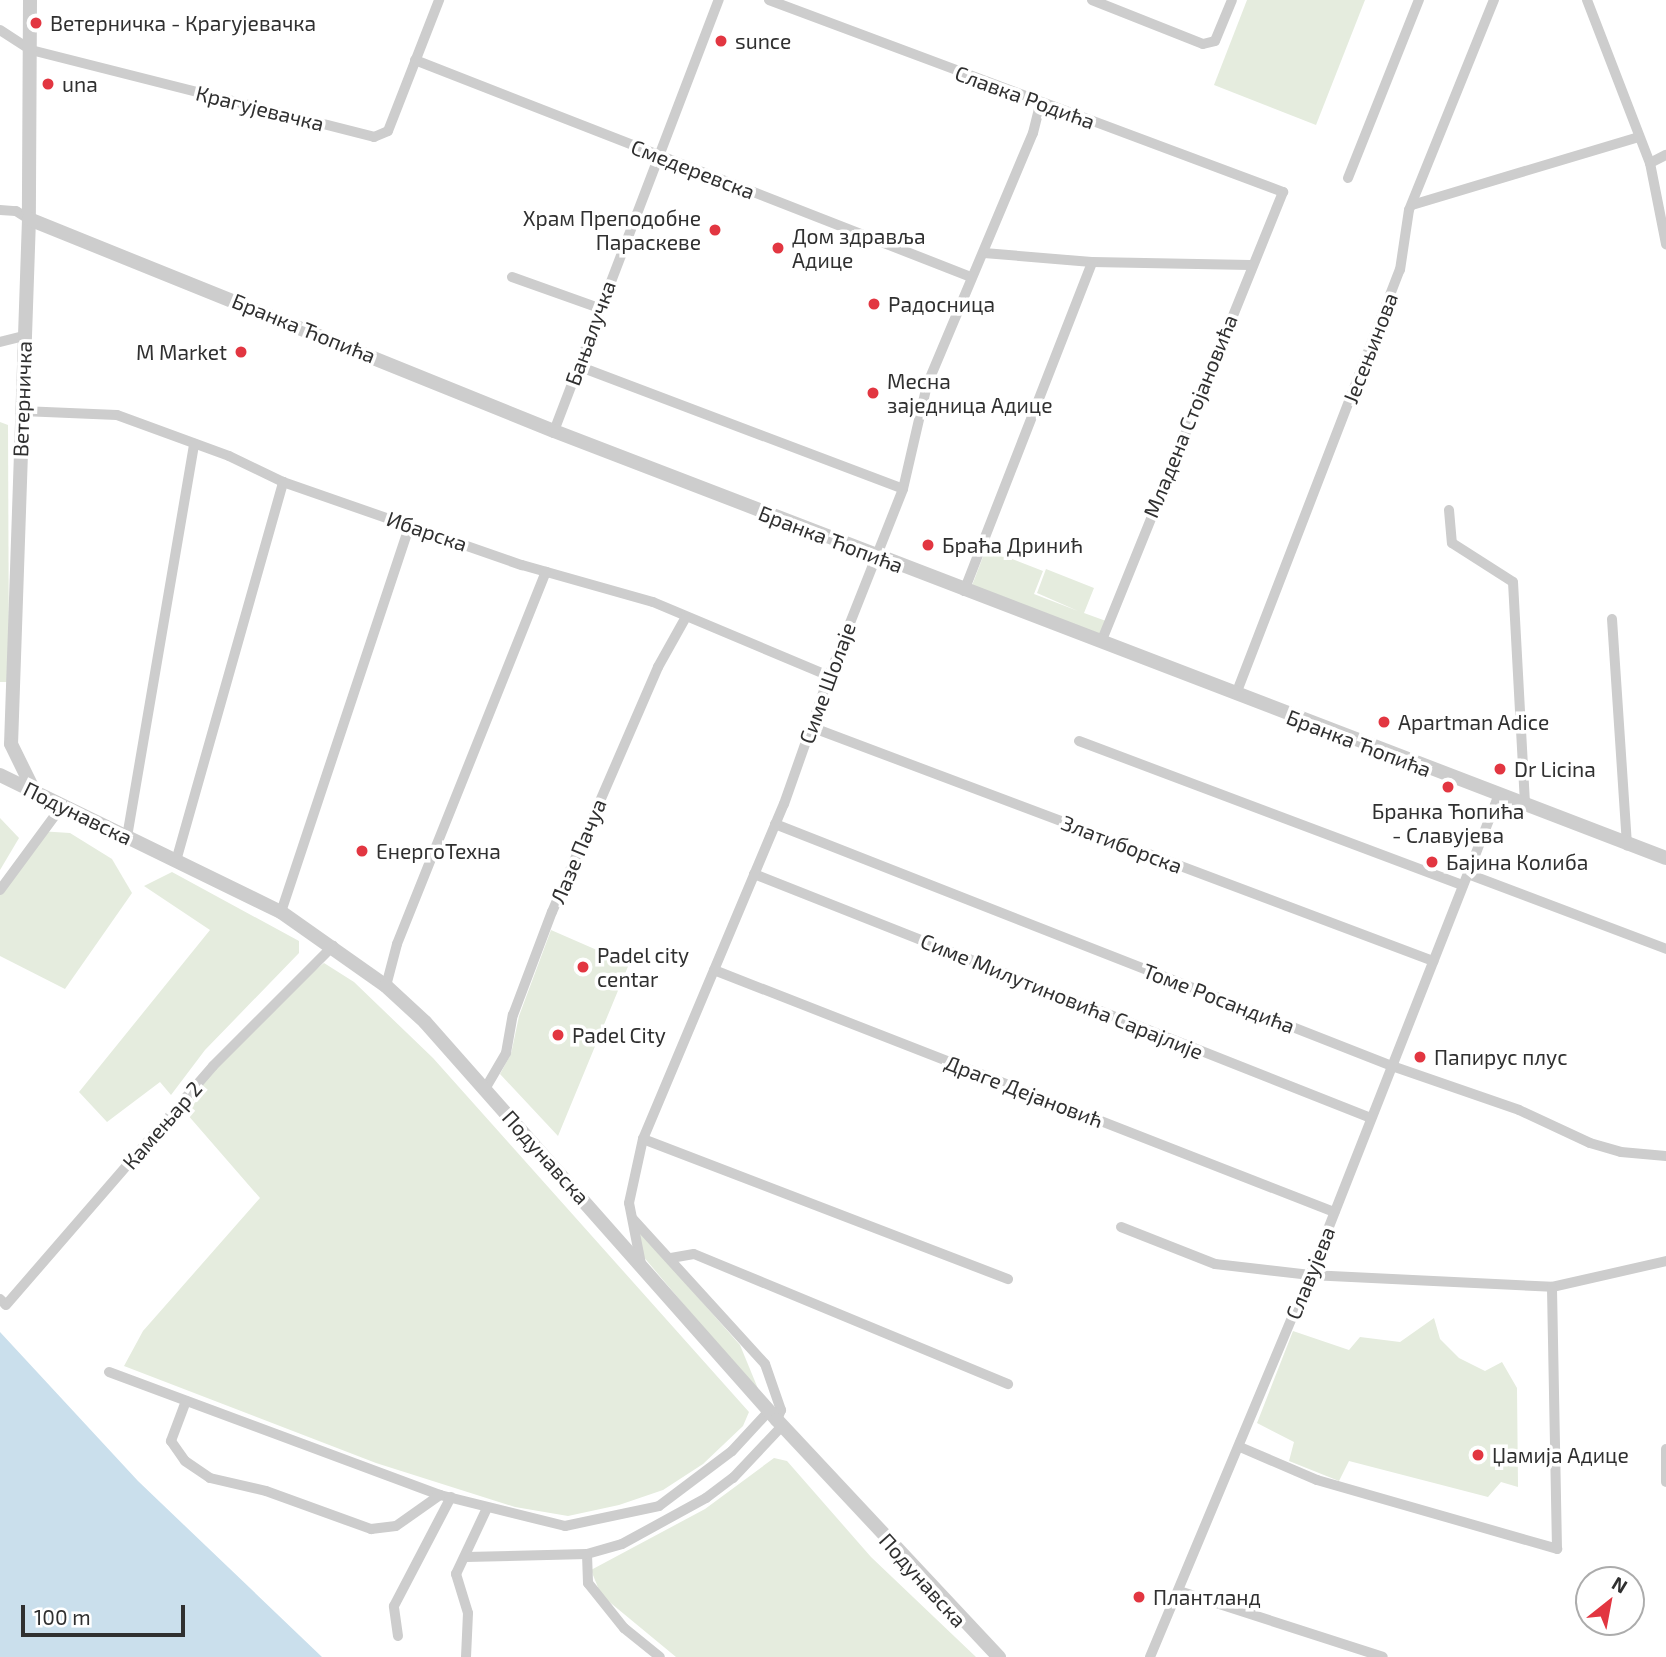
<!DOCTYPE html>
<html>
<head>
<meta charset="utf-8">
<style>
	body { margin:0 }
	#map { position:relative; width:1666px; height:1657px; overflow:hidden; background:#fff; font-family:"Exo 2",sans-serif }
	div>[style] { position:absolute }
	.green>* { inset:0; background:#e5ecde }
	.water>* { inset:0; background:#cadfec }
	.minor>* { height:10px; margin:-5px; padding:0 5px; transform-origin:5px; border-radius:5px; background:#cdcdcd }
	.tertiary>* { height:14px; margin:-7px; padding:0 7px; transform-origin:7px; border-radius:7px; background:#cdcdcd }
	.dots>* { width:19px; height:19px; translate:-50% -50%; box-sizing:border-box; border:4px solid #fff; border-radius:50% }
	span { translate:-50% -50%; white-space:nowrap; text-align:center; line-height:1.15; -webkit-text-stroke:7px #fff; paint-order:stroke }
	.poi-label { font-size:21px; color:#303030 }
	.left { translate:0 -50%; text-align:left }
	.right { translate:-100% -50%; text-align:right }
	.street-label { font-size:21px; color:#303030 }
	.north { position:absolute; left:1575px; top:1566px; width:70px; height:70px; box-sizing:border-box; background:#fff; border:2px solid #acacac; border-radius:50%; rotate:31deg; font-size:19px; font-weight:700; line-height:28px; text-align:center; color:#303030 }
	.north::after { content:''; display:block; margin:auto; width:24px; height:32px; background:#e23641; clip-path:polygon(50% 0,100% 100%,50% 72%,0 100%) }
	.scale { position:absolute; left:21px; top:1605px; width:164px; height:32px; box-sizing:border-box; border:4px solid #303030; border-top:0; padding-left:9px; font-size:21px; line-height:24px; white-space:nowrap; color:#303030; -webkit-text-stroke:5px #fff; paint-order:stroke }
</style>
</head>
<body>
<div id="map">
	<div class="green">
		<div style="clip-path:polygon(1247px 0,1365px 0,1316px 125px,1214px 85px)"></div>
		<div style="clip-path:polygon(0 422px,8px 425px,9px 682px,0 682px)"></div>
		<div style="clip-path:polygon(986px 549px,1043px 571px,1034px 594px,1078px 611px,1037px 593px,1046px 569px,1094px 588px,1084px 613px,1106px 621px,1100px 636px,971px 588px)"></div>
		<div style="clip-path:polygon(0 818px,19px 838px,0 870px)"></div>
		<div style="clip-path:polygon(39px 831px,70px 833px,112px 859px,132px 893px,65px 989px,0 956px,0 894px)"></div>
		<div style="clip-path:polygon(172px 872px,299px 941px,299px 953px,205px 1050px,171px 1095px,160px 1082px,107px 1122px,79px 1092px,210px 930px,144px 886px)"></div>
		<div style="clip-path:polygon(551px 930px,629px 964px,558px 1136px,500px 1074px,511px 1054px,519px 1016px)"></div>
		<div style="clip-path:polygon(324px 963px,354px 982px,433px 1058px,749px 1412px,743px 1426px,703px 1464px,663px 1490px,619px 1505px,568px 1516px,515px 1507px,376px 1463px,124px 1366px,143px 1331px,260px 1198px,180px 1106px,287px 993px)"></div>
		<div style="clip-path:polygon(637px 1228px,740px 1345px,761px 1396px,642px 1255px)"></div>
		<div style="clip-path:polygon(1434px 1318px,1440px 1339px,1459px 1358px,1485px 1371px,1502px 1362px,1517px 1388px,1518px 1487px,1501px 1482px,1488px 1497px,1349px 1461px,1339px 1481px,1289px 1461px,1294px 1442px,1257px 1423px,1293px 1331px,1349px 1350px,1360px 1337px,1400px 1342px)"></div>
		<div style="clip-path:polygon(774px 1458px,787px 1461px,871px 1557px,976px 1657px,676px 1657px,601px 1595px,591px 1570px,705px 1509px)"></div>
	</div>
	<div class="water">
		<div style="clip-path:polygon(0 1332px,138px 1481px,322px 1657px,0 1657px)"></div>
	</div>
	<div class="minor">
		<div style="left:769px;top:0;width:549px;rotate:20.48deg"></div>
		<div style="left:1283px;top:192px;width:485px;rotate:112deg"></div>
		<div style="left:1092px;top:0;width:119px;rotate:21.6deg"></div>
		<div style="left:1203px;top:44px;width:12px;rotate:-14deg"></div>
		<div style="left:1215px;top:41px;width:44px;rotate:-67.5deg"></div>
		<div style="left:1587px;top:0;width:175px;rotate:68.9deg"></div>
		<div style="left:1650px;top:163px;width:83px;rotate:78.8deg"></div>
		<div style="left:0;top:30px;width:37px;rotate:33deg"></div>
		<div style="left:31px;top:50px;width:354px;rotate:14.2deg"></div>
		<div style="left:374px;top:137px;width:15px;rotate:-23deg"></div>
		<div style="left:388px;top:131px;width:141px;rotate:-68.7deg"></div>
		<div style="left:415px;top:60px;width:597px;rotate:21.32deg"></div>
		<div style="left:1650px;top:163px;width:18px;rotate:-27deg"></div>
		<div style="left:1348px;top:178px;width:192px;rotate:-68.3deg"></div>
		<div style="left:1412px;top:205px;width:236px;rotate:-16.7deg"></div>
		<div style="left:0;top:210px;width:16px;rotate:4deg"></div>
		<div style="left:16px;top:211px;width:15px;rotate:32deg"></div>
		<div style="left:984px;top:253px;width:108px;rotate:4.8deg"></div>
		<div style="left:1092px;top:262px;width:158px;rotate:1.1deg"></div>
		<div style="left:512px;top:277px;width:92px;rotate:19.6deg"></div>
		<div style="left:0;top:342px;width:25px;rotate:-14deg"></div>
		<div style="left:578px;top:366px;width:347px;rotate:20.7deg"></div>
		<div style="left:22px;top:411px;width:95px;rotate:2.4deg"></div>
		<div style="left:117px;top:415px;width:119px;rotate:20.1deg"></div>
		<div style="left:229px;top:456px;width:60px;rotate:25.7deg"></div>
		<div style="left:283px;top:482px;width:253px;rotate:19.2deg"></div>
		<div style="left:522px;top:565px;width:136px;rotate:15.8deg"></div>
		<div style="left:653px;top:602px;width:191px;rotate:22.8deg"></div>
		<div style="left:554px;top:431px;width:462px;rotate:-69.1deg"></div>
		<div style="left:1449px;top:510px;width:33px;rotate:85deg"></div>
		<div style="left:1452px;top:543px;width:72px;rotate:32.6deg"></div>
		<div style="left:1513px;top:582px;width:224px;rotate:86.9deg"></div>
		<div style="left:964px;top:591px;width:353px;rotate:-68.7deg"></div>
		<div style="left:1612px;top:619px;width:227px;rotate:86.2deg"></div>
		<div style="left:1236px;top:694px;width:455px;rotate:-68.9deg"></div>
		<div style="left:1400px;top:270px;width:61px;rotate:-81.5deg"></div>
		<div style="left:1409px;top:210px;width:227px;rotate:-68deg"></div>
		<div style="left:811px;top:727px;width:665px;rotate:20.62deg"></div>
		<div style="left:1079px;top:741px;width:410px;rotate:20.6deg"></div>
		<div style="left:775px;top:824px;width:663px;rotate:21.42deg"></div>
		<div style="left:1392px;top:1066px;width:134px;rotate:19.1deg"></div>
		<div style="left:1519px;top:1110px;width:78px;rotate:24.9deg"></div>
		<div style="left:1590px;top:1143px;width:32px;rotate:16deg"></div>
		<div style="left:1621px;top:1152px;width:45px;rotate:5.1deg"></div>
		<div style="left:127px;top:837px;width:399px;rotate:-80.3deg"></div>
		<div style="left:176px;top:861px;width:394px;rotate:-74.2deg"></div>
		<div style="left:754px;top:874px;width:663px;rotate:21.58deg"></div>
		<div style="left:1468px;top:874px;width:212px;rotate:20.7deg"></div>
		<div style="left:0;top:890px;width:104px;rotate:-53.6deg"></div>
		<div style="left:281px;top:912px;width:408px;rotate:-71.6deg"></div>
		<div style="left:714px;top:970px;width:666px;rotate:21.32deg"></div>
		<div style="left:386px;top:986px;width:43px;rotate:-75.3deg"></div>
		<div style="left:397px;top:944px;width:401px;rotate:-68.2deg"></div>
		<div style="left:485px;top:1089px;width:42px;rotate:-59.7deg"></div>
		<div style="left:506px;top:1053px;width:39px;rotate:-80deg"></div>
		<div style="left:513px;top:1015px;width:110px;rotate:-69.3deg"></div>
		<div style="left:552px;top:912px;width:267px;rotate:-66.6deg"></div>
		<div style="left:658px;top:667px;width:57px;rotate:-60.8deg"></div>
		<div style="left:643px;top:1139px;width:391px;rotate:21deg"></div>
		<div style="left:633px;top:1219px;width:196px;rotate:47.7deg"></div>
		<div style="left:765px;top:1364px;width:49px;rotate:70.8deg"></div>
		<div style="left:781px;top:1410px;width:11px;rotate:112deg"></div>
		<div style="left:1121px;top:1227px;width:101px;rotate:21.5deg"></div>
		<div style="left:1215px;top:1264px;width:96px;rotate:6.6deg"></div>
		<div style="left:1310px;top:1275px;width:242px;rotate:2.8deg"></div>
		<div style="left:1552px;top:1287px;width:117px;rotate:-12.8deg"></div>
		<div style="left:671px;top:1258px;width:23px;rotate:-10deg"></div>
		<div style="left:694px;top:1254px;width:340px;rotate:22.5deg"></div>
		<div style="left:641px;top:1264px;width:62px;rotate:-101.1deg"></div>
		<div style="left:629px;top:1203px;width:66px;rotate:-77.7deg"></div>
		<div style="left:643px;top:1139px;width:363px;rotate:-67.2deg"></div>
		<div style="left:784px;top:804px;width:136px;rotate:-70.6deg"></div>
		<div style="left:829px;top:676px;width:201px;rotate:-68.4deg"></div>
		<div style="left:903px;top:489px;width:107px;rotate:-77deg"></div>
		<div style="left:927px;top:385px;width:273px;rotate:-67.2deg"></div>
		<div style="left:1033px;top:133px;width:32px;rotate:-76deg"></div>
		<div style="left:0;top:1299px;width:8px;rotate:45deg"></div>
		<div style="left:6px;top:1305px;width:316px;rotate:-49.1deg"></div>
		<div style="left:213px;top:1066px;width:170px;rotate:-45deg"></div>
		<div style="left:109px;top:1372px;width:353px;rotate:20.4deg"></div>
		<div style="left:440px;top:1495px;width:129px;rotate:13.9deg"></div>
		<div style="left:565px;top:1526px;width:96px;rotate:-12deg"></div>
		<div style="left:659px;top:1506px;width:91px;rotate:-37deg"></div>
		<div style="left:732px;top:1451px;width:54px;rotate:-47.2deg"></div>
		<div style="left:186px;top:1401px;width:43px;rotate:110.6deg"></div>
		<div style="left:171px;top:1441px;width:24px;rotate:55deg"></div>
		<div style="left:185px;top:1461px;width:30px;rotate:34deg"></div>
		<div style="left:210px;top:1478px;width:57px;rotate:13.1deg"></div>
		<div style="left:266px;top:1491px;width:112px;rotate:19.9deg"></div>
		<div style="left:371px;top:1529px;width:25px;rotate:-7deg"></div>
		<div style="left:396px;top:1526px;width:54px;rotate:-35.2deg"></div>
		<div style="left:1240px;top:1447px;width:84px;rotate:23.2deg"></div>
		<div style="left:1317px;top:1480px;width:250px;rotate:16deg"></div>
		<div style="left:1557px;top:1549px;width:262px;rotate:-91.1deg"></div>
		<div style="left:1666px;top:1449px;width:33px;rotate:90deg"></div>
		<div style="left:587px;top:1554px;width:29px;rotate:88deg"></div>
		<div style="left:588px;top:1583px;width:58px;rotate:51.3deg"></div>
		<div style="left:624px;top:1628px;width:46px;rotate:38.9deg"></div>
		<div style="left:466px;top:1557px;width:121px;rotate:-1.4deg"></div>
		<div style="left:587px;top:1554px;width:36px;rotate:-16deg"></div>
		<div style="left:622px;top:1544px;width:96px;rotate:-28.7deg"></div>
		<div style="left:706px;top:1498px;width:34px;rotate:-37deg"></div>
		<div style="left:733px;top:1478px;width:71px;rotate:-46.7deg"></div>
		<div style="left:1179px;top:1591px;width:214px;rotate:17.9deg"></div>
		<div style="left:398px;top:1636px;width:30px;rotate:-98deg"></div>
		<div style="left:394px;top:1606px;width:123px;rotate:-62.4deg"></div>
		<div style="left:466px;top:1657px;width:44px;rotate:-87.4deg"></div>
		<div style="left:468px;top:1613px;width:41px;rotate:-107.1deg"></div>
		<div style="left:456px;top:1574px;width:73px;rotate:-64.8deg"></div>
		<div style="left:1150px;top:1657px;width:414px;rotate:-67.3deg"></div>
		<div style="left:1310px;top:1275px;width:514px;rotate:-68.53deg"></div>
	</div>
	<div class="tertiary">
		<div style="left:30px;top:0;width:219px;rotate:90.3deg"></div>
		<div style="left:29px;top:219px;width:525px;rotate:91.96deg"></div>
		<div style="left:11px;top:744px;width:52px;rotate:63.9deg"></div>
		<div style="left:29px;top:219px;width:566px;rotate:21.99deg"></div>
		<div style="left:554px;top:431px;width:1191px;rotate:21.01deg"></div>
		<div style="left:0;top:775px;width:313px;rotate:26deg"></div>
		<div style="left:281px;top:912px;width:128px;rotate:35.2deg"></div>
		<div style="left:386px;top:986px;width:53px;rotate:42.7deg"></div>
		<div style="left:425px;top:1022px;width:531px;rotate:48.51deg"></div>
		<div style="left:777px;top:1420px;width:325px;rotate:46.9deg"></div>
	</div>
	<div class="dots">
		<div style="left:36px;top:23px;background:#e23641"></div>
		<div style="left:721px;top:41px;background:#e23641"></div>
		<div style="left:48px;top:84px;background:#e23641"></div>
		<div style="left:715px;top:230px;background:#e23641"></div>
		<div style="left:778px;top:248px;background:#e23641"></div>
		<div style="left:874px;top:304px;background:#e23641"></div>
		<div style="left:241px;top:352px;background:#e23641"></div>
		<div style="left:873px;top:393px;background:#e23641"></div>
		<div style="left:928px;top:545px;background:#e23641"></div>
		<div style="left:1384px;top:722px;background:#e23641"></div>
		<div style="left:1500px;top:769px;background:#e23641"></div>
		<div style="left:1448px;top:787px;background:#e23641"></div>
		<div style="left:362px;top:851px;background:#e23641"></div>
		<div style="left:1432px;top:862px;background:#e23641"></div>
		<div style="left:583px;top:967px;background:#e23641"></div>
		<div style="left:558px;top:1035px;background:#e23641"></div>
		<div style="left:1420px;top:1057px;background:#e23641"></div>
		<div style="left:1478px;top:1455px;background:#e23641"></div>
		<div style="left:1139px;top:1597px;background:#e23641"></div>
	</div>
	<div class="poi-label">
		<span class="left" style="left:50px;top:23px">Ветерничка - Крагујевачка</span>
		<span class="left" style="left:735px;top:41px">sunce</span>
		<span class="left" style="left:62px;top:84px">una</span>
		<span class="right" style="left:701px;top:230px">Храм Преподобне<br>Параскеве</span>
		<span class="left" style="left:792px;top:248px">Дом здравља<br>Адице</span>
		<span class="left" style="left:888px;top:304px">Радосница</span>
		<span class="right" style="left:227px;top:352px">M Market</span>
		<span class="left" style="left:887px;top:393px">Месна<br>заједница Адице</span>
		<span class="left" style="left:942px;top:545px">Браћа Дринић</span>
		<span class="left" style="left:1398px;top:722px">Apartman Adice</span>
		<span class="left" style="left:1514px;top:769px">Dr Licina</span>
		<span style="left:1448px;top:823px">Бранка Ћопића<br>- Славујева</span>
		<span class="left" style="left:376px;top:851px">ЕнергоТехна</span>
		<span class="left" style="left:1446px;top:862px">Бајина Колиба</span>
		<span class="left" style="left:597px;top:967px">Padel city<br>centar</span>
		<span class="left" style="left:572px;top:1035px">Padel City</span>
		<span class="left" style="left:1434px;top:1057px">Папирус плус</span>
		<span class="left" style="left:1492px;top:1455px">Џамија Адице</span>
		<span class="left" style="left:1153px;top:1597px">Плантланд</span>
	</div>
	<div class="street-label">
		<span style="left:1025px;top:97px;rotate:20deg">Славка Родића</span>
		<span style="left:260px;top:108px;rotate:14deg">Крагујевачка</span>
		<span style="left:693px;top:169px;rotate:21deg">Смедеревска</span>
		<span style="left:304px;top:328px;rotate:22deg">Бранка Ћопића</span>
		<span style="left:590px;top:333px;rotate:-70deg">Бањалучка</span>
		<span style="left:1370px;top:348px;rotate:-69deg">Јесењинова</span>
		<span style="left:22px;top:399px;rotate:-88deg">Ветерничка</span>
		<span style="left:1190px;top:416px;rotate:-68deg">Младена Стојановића</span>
		<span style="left:427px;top:531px;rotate:19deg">Ибарска</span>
		<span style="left:831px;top:539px;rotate:21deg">Бранка Ћопића</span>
		<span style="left:827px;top:683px;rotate:-70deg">Симе Шолаје</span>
		<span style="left:1359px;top:743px;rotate:21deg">Бранка Ћопића</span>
		<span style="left:78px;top:813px;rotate:26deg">Подунавска</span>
		<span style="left:1122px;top:844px;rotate:21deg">Златиборска</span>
		<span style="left:578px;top:851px;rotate:-67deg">Лазе Пачуа</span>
		<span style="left:1062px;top:996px;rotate:22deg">Симе Милутиновића Сарајлије</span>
		<span style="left:1219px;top:998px;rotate:21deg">Томе Росандића</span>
		<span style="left:1024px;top:1091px;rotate:21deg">Драге Дејановић</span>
		<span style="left:162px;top:1125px;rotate:-49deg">Камењар 2</span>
		<span style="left:546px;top:1157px;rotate:48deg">Подунавска</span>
		<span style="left:1310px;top:1273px;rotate:-68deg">Славујева</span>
		<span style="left:923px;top:1580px;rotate:48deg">Подунавска</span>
	</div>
	<div class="north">N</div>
	<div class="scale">100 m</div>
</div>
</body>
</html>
